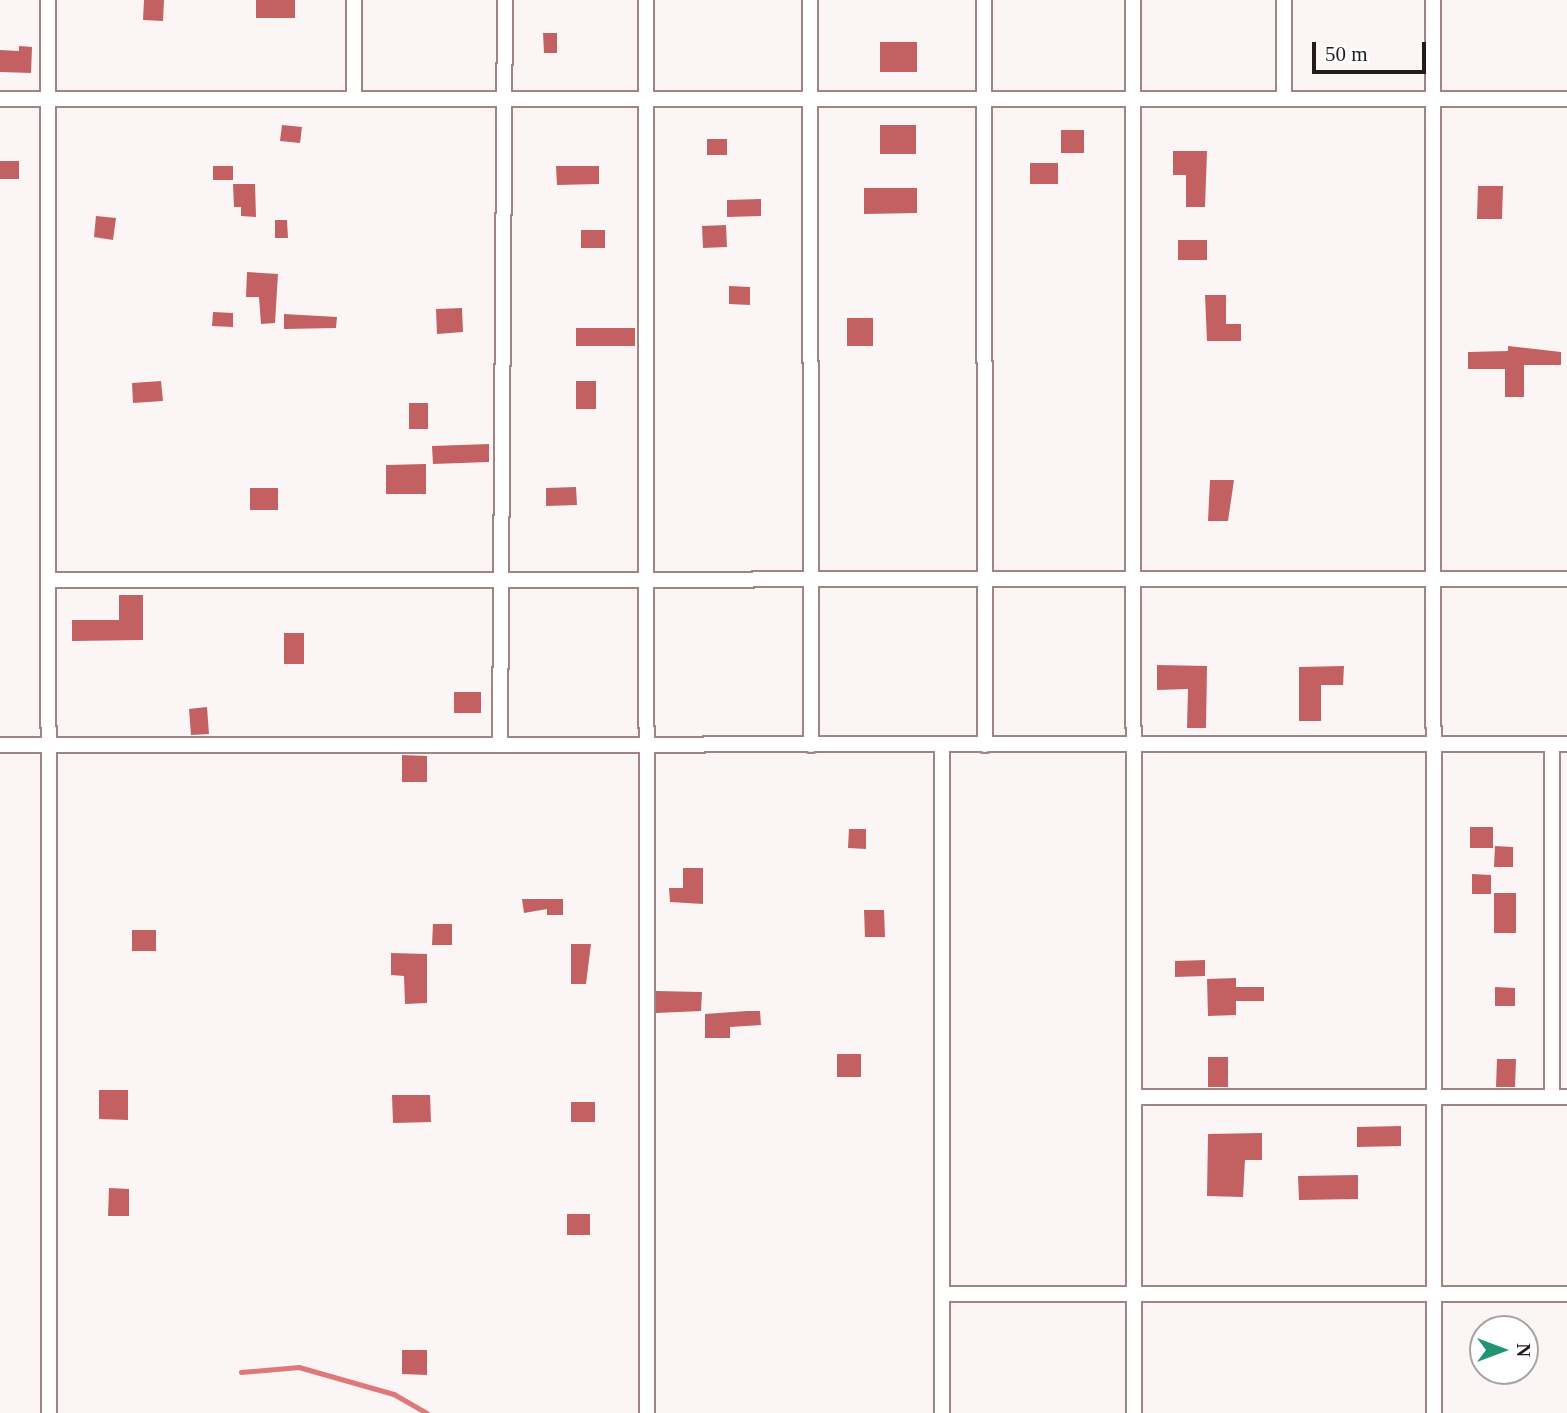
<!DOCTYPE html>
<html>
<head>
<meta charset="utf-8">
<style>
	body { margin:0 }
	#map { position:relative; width:1567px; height:1413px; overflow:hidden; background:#fcf5f5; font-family:Georgia,serif }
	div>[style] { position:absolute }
	.stream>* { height:4.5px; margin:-2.25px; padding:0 2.25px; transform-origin:2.25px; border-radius:2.25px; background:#df787a }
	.building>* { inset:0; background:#c36062 }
	.roads { filter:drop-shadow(2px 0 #9f8484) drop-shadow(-2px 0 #9f8484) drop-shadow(0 2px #9f8484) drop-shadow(0 -2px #9f8484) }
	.street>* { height:14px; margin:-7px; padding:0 7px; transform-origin:7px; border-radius:7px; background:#fff }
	span { translate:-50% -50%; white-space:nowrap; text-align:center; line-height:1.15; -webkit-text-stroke:5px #fff; paint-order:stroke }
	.north { position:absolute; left:1469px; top:1315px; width:70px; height:70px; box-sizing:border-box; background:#fff; border:2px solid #a7a3a3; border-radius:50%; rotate:90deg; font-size:19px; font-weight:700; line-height:28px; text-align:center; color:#241a1a }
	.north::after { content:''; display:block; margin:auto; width:24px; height:32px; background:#229374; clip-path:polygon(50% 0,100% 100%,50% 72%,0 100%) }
	.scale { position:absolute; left:1312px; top:42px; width:114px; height:32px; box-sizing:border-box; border:4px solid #241a1a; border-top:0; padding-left:9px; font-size:21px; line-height:24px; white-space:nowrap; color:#241a1a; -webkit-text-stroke:5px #fff; paint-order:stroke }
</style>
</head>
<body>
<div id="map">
	<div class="stream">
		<div style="left:241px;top:1372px;width:58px;rotate:-4.9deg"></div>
		<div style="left:299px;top:1367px;width:99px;rotate:15.9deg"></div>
		<div style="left:394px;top:1394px;width:38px;rotate:30deg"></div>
	</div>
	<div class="building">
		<div style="clip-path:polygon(144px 0,164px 0,163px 21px,143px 20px)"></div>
		<div style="clip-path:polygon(256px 0,295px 0,295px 18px,256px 18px)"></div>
		<div style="clip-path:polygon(543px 33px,557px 33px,557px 53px,544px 53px)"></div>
		<div style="clip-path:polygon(880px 42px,917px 42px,917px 72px,880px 72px)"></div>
		<div style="clip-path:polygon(19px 46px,32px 47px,31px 73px,0 72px,0 50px,19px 51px)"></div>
		<div style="clip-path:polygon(282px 125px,302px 127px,300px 143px,280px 141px)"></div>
		<div style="clip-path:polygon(880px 125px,916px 125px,916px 154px,880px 154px)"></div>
		<div style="clip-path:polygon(1061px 130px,1084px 130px,1084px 153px,1061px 153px)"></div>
		<div style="clip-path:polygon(707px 139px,727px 139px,727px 155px,707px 155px)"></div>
		<div style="clip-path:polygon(1173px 151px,1207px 151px,1205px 207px,1186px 207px,1186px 175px,1173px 175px)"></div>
		<div style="clip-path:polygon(0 161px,19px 161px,19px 179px,0 179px)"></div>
		<div style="clip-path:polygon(1030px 163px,1058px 163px,1058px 184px,1030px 184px)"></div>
		<div style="clip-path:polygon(213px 166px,233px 166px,233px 180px,213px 180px)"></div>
		<div style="clip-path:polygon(556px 166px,599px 166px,599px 184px,557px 185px)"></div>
		<div style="clip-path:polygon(233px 184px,255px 184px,256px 217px,241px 216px,241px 207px,234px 207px)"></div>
		<div style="clip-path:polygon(1478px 186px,1503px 186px,1502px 219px,1477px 219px)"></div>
		<div style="clip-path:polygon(864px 188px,917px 188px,917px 213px,864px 214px)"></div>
		<div style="clip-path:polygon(761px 199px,761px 216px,727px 217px,727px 200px)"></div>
		<div style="clip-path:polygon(96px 216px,116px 218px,113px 240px,94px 237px)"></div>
		<div style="clip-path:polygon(275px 220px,287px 220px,288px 238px,275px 238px)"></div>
		<div style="clip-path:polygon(726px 225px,727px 247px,703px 248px,702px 226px)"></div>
		<div style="clip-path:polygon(581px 230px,605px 230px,605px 248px,581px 248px)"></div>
		<div style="clip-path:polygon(1178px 240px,1207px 240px,1207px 260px,1178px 260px)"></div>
		<div style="clip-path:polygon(247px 272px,278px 274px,275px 323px,261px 324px,259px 297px,246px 297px)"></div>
		<div style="clip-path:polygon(729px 286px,750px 287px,750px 305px,729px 304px)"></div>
		<div style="clip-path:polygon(1205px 295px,1226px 295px,1226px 324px,1241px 324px,1241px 341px,1207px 341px)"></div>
		<div style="clip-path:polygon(462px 308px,463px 332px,437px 334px,436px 309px)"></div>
		<div style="clip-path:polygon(213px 312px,233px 313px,233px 327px,212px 326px)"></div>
		<div style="clip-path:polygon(284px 314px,337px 317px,336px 328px,284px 329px)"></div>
		<div style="clip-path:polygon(847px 318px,873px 318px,873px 346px,847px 346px)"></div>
		<div style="clip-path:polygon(576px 328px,635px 328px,635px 346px,576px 346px)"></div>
		<div style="clip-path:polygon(1508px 346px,1561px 352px,1561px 365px,1524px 365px,1524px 397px,1505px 397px,1505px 369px,1468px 369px,1468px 352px,1508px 351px)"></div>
		<div style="clip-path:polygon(161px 381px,163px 401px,133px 403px,132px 383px)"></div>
		<div style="clip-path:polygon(576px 381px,596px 381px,596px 409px,576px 409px)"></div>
		<div style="clip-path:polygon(409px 403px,428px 403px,428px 429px,409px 429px)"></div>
		<div style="clip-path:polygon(489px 444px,489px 462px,433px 464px,432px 446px)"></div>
		<div style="clip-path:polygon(426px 464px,426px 494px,386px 494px,386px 465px)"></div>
		<div style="clip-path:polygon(1210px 480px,1234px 480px,1228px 521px,1208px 521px)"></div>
		<div style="clip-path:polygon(576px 487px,577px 505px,546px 506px,546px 488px)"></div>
		<div style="clip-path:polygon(250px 488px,278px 488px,278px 510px,250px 510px)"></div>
		<div style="clip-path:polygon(119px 595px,143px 595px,143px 640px,72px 641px,72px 620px,119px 620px)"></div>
		<div style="clip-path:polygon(284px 633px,304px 633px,304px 664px,284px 664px)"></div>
		<div style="clip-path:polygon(1157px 665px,1207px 666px,1206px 728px,1187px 728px,1188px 689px,1157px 690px)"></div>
		<div style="clip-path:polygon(1344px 666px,1343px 685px,1321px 685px,1321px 721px,1299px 721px,1299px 667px)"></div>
		<div style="clip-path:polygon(454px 692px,481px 692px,481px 713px,454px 713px)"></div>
		<div style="clip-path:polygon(207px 707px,209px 734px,191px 735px,189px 709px)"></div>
		<div style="clip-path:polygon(402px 755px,427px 756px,427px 782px,402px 782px)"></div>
		<div style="clip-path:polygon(1470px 827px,1493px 827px,1493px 848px,1470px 848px)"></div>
		<div style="clip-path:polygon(849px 829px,866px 829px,866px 849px,848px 848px)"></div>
		<div style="clip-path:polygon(1495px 846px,1513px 847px,1513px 867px,1494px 867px)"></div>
		<div style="clip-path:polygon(683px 868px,703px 868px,703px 904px,670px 902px,669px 888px,683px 888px)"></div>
		<div style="clip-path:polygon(1472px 874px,1491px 875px,1491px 894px,1472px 894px)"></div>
		<div style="clip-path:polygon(1494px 893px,1516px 893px,1516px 933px,1494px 933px)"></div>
		<div style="clip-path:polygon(522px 899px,563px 899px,563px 915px,547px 915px,547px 909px,524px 913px)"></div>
		<div style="clip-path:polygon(864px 910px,884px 910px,885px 937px,865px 937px)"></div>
		<div style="clip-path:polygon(433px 924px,452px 924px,452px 945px,432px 945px)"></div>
		<div style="clip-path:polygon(132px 930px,156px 930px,156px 951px,132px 951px)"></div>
		<div style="clip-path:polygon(571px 944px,591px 944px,586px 984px,571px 984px)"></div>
		<div style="clip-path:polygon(391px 953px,427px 954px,427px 1003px,405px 1004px,404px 976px,391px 975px)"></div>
		<div style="clip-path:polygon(1205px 960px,1205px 976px,1175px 977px,1175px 961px)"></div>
		<div style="clip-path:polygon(1236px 978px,1236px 987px,1264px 987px,1264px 1001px,1236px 1001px,1236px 1015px,1208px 1016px,1207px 979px)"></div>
		<div style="clip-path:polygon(1495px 987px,1515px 988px,1515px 1006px,1495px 1006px)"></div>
		<div style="clip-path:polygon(656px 991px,702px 992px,701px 1011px,656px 1013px)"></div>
		<div style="clip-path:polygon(747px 1011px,760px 1011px,761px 1025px,730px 1027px,730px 1038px,705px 1038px,705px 1014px)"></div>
		<div style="clip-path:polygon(837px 1054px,861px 1054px,861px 1077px,837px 1077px)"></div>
		<div style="clip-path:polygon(1208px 1057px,1228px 1057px,1228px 1087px,1208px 1087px)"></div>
		<div style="clip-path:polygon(1497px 1059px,1516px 1059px,1515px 1087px,1496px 1087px)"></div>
		<div style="clip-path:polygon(99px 1090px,128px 1090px,128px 1120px,99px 1119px)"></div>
		<div style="clip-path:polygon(392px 1095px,430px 1095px,431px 1122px,393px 1123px)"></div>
		<div style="clip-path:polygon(571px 1102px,595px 1102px,595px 1122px,571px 1122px)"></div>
		<div style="clip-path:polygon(1401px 1126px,1401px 1146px,1357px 1147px,1357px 1127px)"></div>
		<div style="clip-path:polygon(1262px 1133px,1262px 1160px,1245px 1160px,1243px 1197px,1207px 1196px,1208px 1134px)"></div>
		<div style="clip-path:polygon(1358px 1175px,1358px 1199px,1299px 1200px,1298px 1176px)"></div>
		<div style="clip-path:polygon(109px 1188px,129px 1189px,129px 1216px,108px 1216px)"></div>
		<div style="clip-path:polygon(567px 1214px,590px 1214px,590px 1235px,567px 1235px)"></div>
		<div style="clip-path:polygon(402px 1350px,427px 1350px,427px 1375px,402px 1374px)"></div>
	</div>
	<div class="roads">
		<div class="street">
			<div style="left:48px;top:0;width:1413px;rotate:89.96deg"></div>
			<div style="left:646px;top:0;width:1413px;rotate:89.96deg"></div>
			<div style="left:810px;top:0;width:745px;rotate:89.92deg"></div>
			<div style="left:984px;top:0;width:745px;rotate:89.92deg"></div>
			<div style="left:1133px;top:0;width:1413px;rotate:89.96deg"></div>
			<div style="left:1284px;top:0;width:99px;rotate:90deg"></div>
			<div style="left:1433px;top:0;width:1413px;rotate:89.96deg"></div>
			<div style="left:0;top:99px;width:1567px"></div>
			<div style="left:354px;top:99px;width:99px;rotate:-90deg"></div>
			<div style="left:49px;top:580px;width:1518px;rotate:-0.04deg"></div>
			<div style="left:0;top:745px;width:1567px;rotate:-0.04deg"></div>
			<div style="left:500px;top:745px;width:745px;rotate:-89.62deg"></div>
			<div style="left:942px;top:745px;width:668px;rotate:90deg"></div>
			<div style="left:1552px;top:745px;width:352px;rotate:90deg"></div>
			<div style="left:1134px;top:1097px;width:433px"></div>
			<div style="left:942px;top:1294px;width:625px"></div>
		</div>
	</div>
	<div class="north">N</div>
	<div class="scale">50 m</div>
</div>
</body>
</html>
